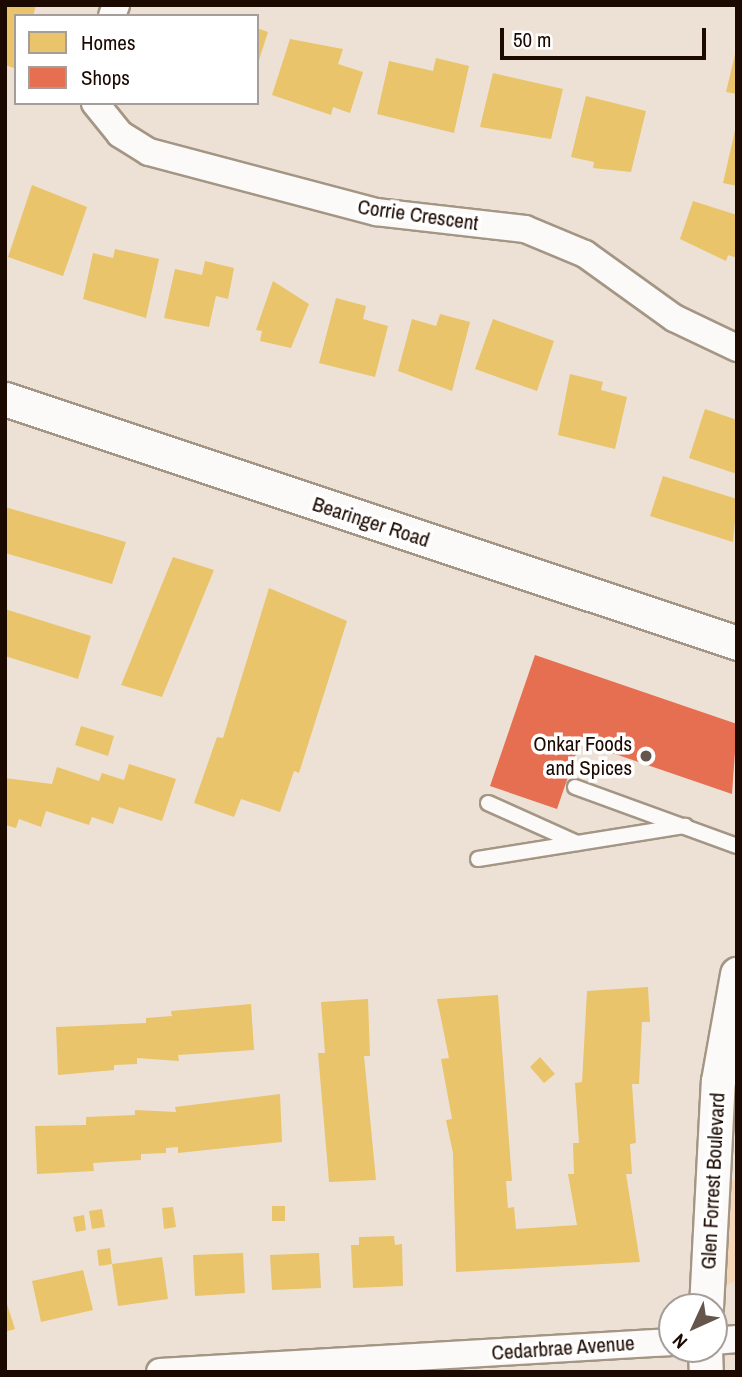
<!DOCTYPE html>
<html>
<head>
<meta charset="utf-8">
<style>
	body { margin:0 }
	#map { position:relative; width:742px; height:1377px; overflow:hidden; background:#ede1d5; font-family:"Archivo Narrow",sans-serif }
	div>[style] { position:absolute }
	.green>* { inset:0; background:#f5d7b7 }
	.homes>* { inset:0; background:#e9c46a }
	.shops>* { inset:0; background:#e76f51 }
	.roads { filter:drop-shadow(2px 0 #a49684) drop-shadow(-2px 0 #a49684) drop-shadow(0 2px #a49684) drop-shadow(0 -2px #a49684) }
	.service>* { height:14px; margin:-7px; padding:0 7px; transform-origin:7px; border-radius:7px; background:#fcfaf9 }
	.minor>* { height:26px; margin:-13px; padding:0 13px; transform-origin:13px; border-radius:13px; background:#fcfaf9 }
	.tertiary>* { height:33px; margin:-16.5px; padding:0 16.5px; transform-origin:16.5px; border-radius:16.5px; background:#fcfaf9 }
	.dots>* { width:19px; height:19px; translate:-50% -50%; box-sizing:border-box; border:4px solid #fff; border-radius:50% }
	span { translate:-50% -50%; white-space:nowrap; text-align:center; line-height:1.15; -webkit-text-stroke:7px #fff; paint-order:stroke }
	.street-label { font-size:21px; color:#1c0900 }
	.poi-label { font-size:21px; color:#1c0900 }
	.right { translate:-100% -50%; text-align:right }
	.frame { position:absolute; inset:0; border:7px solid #1c0900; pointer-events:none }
	.legend { position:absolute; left:14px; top:14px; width:245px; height:91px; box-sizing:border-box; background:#fff; border:2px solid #a49d99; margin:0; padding:9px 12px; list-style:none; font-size:21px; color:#1c0900 }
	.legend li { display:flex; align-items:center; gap:14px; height:35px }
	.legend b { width:35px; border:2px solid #a49d99 }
	.north { position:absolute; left:658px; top:1293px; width:70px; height:70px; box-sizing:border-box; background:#fff; border:2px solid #a49d99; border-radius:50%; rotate:225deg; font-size:19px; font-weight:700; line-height:28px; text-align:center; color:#1c0900 }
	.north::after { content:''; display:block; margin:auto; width:24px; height:32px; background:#65554b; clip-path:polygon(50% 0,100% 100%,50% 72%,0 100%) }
	.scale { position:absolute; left:500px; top:28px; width:206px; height:32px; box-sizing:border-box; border:4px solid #1c0900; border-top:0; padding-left:9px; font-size:21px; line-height:24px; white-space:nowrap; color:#1c0900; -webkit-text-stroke:5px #fff; paint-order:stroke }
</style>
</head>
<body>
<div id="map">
	<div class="green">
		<div style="clip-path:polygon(728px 1180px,736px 1180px,737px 1281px,726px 1285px,720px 1279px)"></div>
	</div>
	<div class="homes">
		<div style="clip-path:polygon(5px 5px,36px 5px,33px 16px,16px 16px,14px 68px,5px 65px)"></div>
		<div style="clip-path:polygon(257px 28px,268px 32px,258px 63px,257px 63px)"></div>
		<div style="clip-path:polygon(290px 39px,343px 49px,338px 64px,363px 72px,350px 113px,333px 107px,331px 115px,272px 95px)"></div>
		<div style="clip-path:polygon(736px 50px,737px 50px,737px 94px,726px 92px)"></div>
		<div style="clip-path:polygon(436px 58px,469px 66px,454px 133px,377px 114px,389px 61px,433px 71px)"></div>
		<div style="clip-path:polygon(493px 73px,563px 89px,551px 139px,480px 127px)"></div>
		<div style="clip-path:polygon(586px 96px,646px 111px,631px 172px,593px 168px,594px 162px,571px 157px)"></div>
		<div style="clip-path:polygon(736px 126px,737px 126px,737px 186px,723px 183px)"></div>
		<div style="clip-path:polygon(32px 185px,87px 207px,63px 276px,8px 257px)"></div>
		<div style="clip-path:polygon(693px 201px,737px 215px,737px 258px,728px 255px,726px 261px,680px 239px)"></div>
		<div style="clip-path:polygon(115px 249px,159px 259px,146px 318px,83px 299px,93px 253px,113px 258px)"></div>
		<div style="clip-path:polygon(205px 261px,234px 268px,228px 299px,216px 296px,209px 327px,164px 318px,175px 269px,202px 275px)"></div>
		<div style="clip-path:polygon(273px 281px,309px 304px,291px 348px,260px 341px,262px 331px,256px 330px)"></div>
		<div style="clip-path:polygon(336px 298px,366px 306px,363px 319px,388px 326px,375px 377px,319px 363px)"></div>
		<div style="clip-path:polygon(440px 314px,470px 322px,452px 391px,398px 371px,412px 319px,436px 326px)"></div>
		<div style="clip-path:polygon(493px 319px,554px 341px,537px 391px,475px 369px)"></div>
		<div style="clip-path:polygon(570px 374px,603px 382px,601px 390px,627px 397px,615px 449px,558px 435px)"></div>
		<div style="clip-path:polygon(705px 409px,737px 420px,737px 474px,689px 458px)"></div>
		<div style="clip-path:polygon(663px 476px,737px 499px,733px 542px,650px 516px)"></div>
		<div style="clip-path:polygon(5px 507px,126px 542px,112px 584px,5px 553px)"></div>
		<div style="clip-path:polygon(173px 557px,214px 570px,162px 697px,121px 685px)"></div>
		<div style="clip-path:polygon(269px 588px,347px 621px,299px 773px,294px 771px,280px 812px,241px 799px,234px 817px,194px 803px,217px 737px,223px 738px)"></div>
		<div style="clip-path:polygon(5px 609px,91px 636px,78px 679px,5px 656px)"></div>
		<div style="clip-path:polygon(81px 726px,114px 736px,108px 756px,75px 745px)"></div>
		<div style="clip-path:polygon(129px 764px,176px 779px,162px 821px,119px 807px,113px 824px,92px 817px,89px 825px,46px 811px,41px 827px,19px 819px,16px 828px,5px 825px,5px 778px,52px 784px,57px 767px,99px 781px,102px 773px,124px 780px)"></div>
		<div style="clip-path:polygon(648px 987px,650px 1022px,642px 1022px,639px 1084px,632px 1084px,636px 1143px,630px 1144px,632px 1174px,626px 1174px,640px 1262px,456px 1272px,453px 1153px,446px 1120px,452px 1119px,441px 1059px,449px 1058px,437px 999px,498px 995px,512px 1181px,506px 1181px,508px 1208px,514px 1207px,516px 1229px,577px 1225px,568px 1174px,574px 1174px,573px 1143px,579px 1143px,575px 1083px,582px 1082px,587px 991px)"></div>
		<div style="clip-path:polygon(368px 999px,370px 1056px,364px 1056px,376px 1180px,329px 1182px,318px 1053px,325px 1053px,321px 1002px)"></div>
		<div style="clip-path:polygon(251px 1004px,254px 1050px,178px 1055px,179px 1061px,137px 1058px,137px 1064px,114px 1065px,114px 1070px,58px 1075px,56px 1027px,146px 1023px,146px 1018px,172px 1016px,171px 1011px)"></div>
		<div style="clip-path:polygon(540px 1057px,555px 1074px,544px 1083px,530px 1067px)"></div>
		<div style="clip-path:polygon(280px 1094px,282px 1142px,178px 1153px,178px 1147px,166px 1148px,166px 1153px,141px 1154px,141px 1160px,93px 1163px,94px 1171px,37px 1174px,35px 1126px,86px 1125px,86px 1117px,135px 1115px,135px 1110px,176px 1112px,175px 1107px)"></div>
		<div style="clip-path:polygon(272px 1206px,285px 1206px,285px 1221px,272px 1221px)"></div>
		<div style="clip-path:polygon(173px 1207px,176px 1227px,164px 1229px,162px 1208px)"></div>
		<div style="clip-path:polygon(102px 1209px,105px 1227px,92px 1229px,89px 1211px)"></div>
		<div style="clip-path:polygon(84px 1215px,86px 1230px,76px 1232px,73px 1217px)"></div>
		<div style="clip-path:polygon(394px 1236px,395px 1245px,402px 1244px,403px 1286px,353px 1288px,351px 1245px,359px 1245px,359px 1237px)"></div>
		<div style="clip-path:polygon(110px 1248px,112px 1264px,99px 1266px,97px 1250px)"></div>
		<div style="clip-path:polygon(243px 1253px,245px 1293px,195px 1296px,193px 1255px)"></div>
		<div style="clip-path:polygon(319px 1253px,321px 1288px,272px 1290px,270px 1255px)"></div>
		<div style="clip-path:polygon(162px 1257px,168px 1299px,118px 1306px,112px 1264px)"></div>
		<div style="clip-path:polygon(83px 1270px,93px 1310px,41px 1322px,32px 1281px)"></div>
		<div style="clip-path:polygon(5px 1298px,15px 1329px,5px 1332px)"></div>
	</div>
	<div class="shops">
		<div style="clip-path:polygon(535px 655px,737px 724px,732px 794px,580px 742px,557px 809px,490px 786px)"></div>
	</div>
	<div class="roads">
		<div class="service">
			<div style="left:575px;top:787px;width:172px;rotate:20deg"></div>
			<div style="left:488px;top:803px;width:98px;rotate:24.2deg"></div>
			<div style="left:478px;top:859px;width:210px;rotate:-9.1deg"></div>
		</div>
		<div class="minor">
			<div style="left:112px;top:16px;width:12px;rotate:-70deg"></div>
			<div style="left:95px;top:103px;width:40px;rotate:51deg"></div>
			<div style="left:120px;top:134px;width:34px;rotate:32deg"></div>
			<div style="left:149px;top:152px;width:235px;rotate:14.8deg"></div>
			<div style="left:376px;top:212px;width:150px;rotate:6.5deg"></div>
			<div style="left:525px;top:229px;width:65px;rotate:22.6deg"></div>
			<div style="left:585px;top:254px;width:110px;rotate:35.7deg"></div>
			<div style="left:674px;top:318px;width:70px;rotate:25.5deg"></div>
			<div style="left:714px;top:1341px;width:23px;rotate:-5deg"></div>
			<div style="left:160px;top:1372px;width:513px;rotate:-3.35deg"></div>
		</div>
		<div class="tertiary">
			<div style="left:5px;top:399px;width:772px;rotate:18.43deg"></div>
			<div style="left:706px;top:1307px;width:226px;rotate:-87deg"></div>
			<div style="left:718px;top:1081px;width:109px;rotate:-79.9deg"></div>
			<div style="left:705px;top:1349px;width:23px;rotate:88deg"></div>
		</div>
	</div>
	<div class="dots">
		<div style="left:646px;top:756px;background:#65554b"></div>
	</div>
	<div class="street-label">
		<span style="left:418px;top:215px;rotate:8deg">Corrie Crescent</span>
		<span style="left:371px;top:522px;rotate:18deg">Bearinger Road</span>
		<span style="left:713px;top:1181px;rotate:-87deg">Glen Forrest Boulevard</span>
		<span style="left:563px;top:1348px;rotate:-4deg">Cedarbrae Avenue</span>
	</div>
	<div class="poi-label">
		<span class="right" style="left:632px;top:756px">Onkar Foods<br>and Spices</span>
	</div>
	<div class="frame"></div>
	<ul class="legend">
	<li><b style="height:19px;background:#e9c46a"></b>Homes</li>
	<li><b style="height:19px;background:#e76f51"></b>Shops</li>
	</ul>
	<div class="north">N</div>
	<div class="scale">50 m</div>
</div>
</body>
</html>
